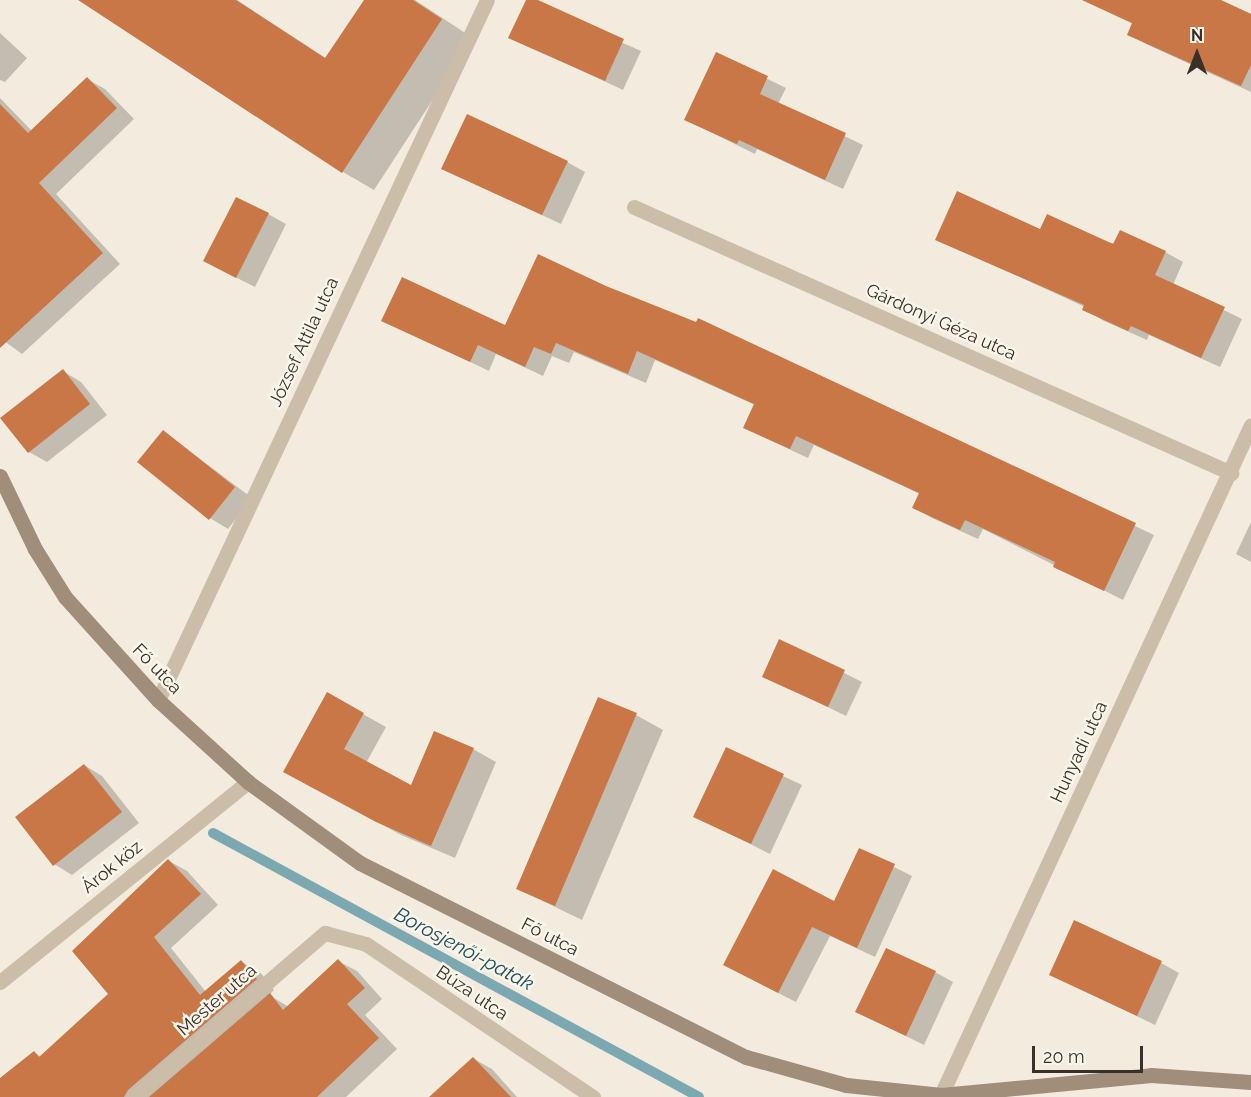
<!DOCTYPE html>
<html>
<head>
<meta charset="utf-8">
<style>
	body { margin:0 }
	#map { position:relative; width:1251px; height:1097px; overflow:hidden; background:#f3ecde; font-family:Raleway,sans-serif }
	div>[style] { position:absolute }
	.shadow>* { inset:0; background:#0003 }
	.stream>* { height:10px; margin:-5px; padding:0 5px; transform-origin:5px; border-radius:5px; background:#7ba8b1 }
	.building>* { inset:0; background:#c97746 }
	.street>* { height:15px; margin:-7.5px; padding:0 7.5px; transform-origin:7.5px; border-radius:7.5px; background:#ccbda9 }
	.secondary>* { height:15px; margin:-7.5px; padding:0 7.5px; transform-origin:7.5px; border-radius:7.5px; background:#a08d7a }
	span { translate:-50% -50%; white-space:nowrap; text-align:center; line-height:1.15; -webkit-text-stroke:5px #faf5ea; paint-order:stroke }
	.street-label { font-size:18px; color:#393029 }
	.water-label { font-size:20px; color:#1d505c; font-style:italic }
	.north { position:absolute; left:1167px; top:24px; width:60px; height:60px; -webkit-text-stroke:4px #faf5ea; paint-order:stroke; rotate:0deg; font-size:16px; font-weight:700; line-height:24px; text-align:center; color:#393029 }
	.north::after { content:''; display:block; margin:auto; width:21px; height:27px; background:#393029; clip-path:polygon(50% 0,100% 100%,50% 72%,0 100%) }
	.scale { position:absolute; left:1032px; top:1046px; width:111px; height:27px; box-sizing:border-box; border:3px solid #393029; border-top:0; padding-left:8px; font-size:18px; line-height:21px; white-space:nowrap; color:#393029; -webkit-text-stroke:4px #faf5ea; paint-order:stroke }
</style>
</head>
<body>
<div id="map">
	<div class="shadow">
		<div style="clip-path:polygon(107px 0,237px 0,327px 59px,366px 0,415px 0,473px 38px,374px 190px,343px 172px)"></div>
		<div style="clip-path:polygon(527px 0,641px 51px,623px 90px,510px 37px)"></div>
		<div style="clip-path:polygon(1082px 0,1220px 0,1251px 14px,1251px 92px,1146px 44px,1129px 34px,1133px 24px)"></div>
		<div style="clip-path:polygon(0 33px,27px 58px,5px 82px,0 80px)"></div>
		<div style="clip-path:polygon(717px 54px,786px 88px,778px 104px,863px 145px,843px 189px,757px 149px,755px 154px,686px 120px)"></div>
		<div style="clip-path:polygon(87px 79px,105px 89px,134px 119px,56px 194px,120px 264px,22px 354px,0 338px,0 98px,32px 131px)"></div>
		<div style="clip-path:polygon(567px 162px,585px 172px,561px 224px,443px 169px)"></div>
		<div style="clip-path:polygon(268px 214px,286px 224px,255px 287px,223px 271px)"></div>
		<div style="clip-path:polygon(1041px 231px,1165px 252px,1183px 262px,1173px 285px,1242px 319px,1220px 367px,1149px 335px,1147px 340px,1102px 320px,1085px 307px,937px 239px)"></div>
		<div style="clip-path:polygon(605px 287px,697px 323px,699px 320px,1154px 535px,1123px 600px,983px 529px,978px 539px,932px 518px,914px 507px,920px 494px,814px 445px,808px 458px,763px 437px,745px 427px,755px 405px,655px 360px,646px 383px,574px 352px,569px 363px,552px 356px,543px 376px,496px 354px,489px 371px,383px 320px,506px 327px)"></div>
		<div style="clip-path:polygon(63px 371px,81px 382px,107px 415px,47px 462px,29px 452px)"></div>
		<div style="clip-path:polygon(163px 431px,252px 498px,228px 529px,210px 518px)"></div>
		<div style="clip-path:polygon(1251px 522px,1251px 562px,1236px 554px)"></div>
		<div style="clip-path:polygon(780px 641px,862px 682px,846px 716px,764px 676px)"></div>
		<div style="clip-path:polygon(327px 694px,386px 727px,366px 763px,411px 787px,473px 749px,496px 762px,455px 858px,401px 835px,308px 784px)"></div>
		<div style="clip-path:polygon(636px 715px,663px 730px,582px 920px,518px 889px)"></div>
		<div style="clip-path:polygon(726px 749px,802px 785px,770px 854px,695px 816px)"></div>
		<div style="clip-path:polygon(84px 765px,102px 776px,139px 823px,72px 875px,54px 864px)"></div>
		<div style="clip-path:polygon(860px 850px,912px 876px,875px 957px,830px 936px,796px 1002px,743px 975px,835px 903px)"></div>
		<div style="clip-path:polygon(169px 861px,187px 871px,218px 905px,171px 948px,206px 992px,241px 962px,260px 972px,274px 990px,269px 995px,289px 1007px,338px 961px,357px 971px,382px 999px,365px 1015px,397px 1049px,346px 1097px,0 1097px,0 1080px,34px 1052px,41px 1057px,110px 994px)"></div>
		<div style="clip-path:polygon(1161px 963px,1179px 973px,1155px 1025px,1050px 974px)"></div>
		<div style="clip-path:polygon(935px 972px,953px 982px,924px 1045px,857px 1012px)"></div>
		<div style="clip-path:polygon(474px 1059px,492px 1069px,517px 1097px,437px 1097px)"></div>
	</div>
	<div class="stream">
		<div style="left:213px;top:833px;width:553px;rotate:28.51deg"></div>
	</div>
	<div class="building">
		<div style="clip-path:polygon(78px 0,236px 0,325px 58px,364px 0,413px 0,442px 19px,342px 173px)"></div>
		<div style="clip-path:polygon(526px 0,538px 0,624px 39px,605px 81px,508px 38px)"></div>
		<div style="clip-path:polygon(1082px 0,1221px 0,1251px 14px,1251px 65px,1241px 86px,1127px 35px,1132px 23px)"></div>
		<div style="clip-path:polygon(716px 52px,768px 76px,760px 94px,846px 133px,825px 180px,739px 140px,737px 144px,684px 120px)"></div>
		<div style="clip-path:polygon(87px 77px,117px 108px,39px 183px,103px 253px,0 348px,0 104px,28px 133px)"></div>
		<div style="clip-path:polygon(467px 114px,568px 161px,542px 215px,441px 169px)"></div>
		<div style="clip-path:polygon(957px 191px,1040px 229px,1047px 214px,1113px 244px,1120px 230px,1166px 251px,1155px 275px,1225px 307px,1201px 358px,1131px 326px,1128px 331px,1082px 310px,1084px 305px,935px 240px)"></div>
		<div style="clip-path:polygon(236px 197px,269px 213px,236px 278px,203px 261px)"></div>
		<div style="clip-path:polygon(538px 254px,606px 286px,696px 322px,698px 318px,1136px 523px,1104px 591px,1053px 567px,1055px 562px,965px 520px,960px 530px,912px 508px,919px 493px,796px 436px,790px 449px,743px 428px,754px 404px,637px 351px,628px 374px,556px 343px,551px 354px,534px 347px,525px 367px,478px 345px,470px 362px,381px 321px,402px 277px,505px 325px)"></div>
		<div style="clip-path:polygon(63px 369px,90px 404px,28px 453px,0 418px)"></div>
		<div style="clip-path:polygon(163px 430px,235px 487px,209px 520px,137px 462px)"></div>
		<div style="clip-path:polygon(779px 639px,845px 670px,828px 707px,762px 677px)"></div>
		<div style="clip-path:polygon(327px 692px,364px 713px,344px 749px,411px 785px,434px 731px,474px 748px,431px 846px,376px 822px,283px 772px)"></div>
		<div style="clip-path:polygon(598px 697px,637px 713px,555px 906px,516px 889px)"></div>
		<div style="clip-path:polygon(726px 747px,784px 774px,751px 844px,693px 817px)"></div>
		<div style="clip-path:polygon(84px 764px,122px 812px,53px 866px,15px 817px)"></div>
		<div style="clip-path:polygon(859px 848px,895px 864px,857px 948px,812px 927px,778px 993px,723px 965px,773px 869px,834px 901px)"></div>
		<div style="clip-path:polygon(168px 859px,201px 894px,154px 937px,200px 995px,241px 960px,257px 979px,128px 1090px,124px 1097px,0 1097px,0 1078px,34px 1051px,39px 1057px,108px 994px,72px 951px)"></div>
		<div style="clip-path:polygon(1074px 920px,1162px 961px,1137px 1016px,1049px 975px)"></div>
		<div style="clip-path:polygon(886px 948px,936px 971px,906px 1036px,855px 1012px)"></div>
		<div style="clip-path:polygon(338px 959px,365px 988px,347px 1004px,379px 1038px,317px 1097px,149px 1097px,270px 993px,283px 1010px)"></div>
		<div style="clip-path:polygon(473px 1057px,511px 1097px,429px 1097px)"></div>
	</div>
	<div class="street">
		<div style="left:634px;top:207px;width:654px;rotate:24.02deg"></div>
		<div style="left:158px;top:700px;width:773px;rotate:-64.83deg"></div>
		<div style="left:0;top:982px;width:319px;rotate:-38.9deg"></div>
		<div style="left:941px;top:1095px;width:738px;rotate:-65.17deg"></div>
		<div style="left:134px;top:1097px;width:252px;rotate:-40.7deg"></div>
		<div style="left:325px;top:933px;width:42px;rotate:15deg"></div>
		<div style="left:366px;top:944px;width:274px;rotate:34deg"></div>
	</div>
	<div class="secondary">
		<div style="left:0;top:476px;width:81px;rotate:64.4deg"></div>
		<div style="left:35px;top:549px;width:57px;rotate:58deg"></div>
		<div style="left:65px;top:597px;width:139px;rotate:47.9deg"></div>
		<div style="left:158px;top:700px;width:122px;rotate:42.3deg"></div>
		<div style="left:248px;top:782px;width:138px;rotate:35.9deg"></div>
		<div style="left:360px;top:863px;width:432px;rotate:26.7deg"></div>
		<div style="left:746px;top:1057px;width:104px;rotate:15.6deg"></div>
		<div style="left:846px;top:1085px;width:96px;rotate:6deg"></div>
		<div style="left:941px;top:1095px;width:211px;rotate:-5.4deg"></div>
		<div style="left:1151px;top:1075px;width:100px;rotate:4deg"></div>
	</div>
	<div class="street-label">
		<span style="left:941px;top:322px;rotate:24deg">Gárdonyi Géza utca</span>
		<span style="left:304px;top:342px;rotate:-65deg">József Attila utca</span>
		<span style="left:157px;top:669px;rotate:46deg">Fő utca</span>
		<span style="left:1079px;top:752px;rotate:-65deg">Hunyadi utca</span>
		<span style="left:112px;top:867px;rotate:-39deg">Árok köz</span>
		<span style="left:550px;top:937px;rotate:27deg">Fő utca</span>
		<span style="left:472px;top:993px;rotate:34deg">Búza utca</span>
		<span style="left:217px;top:1000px;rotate:-41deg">Mester utca</span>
	</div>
	<div class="water-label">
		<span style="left:464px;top:949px;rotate:28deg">Borosjenői-patak</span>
	</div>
	<div class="north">N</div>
	<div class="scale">20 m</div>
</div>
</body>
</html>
